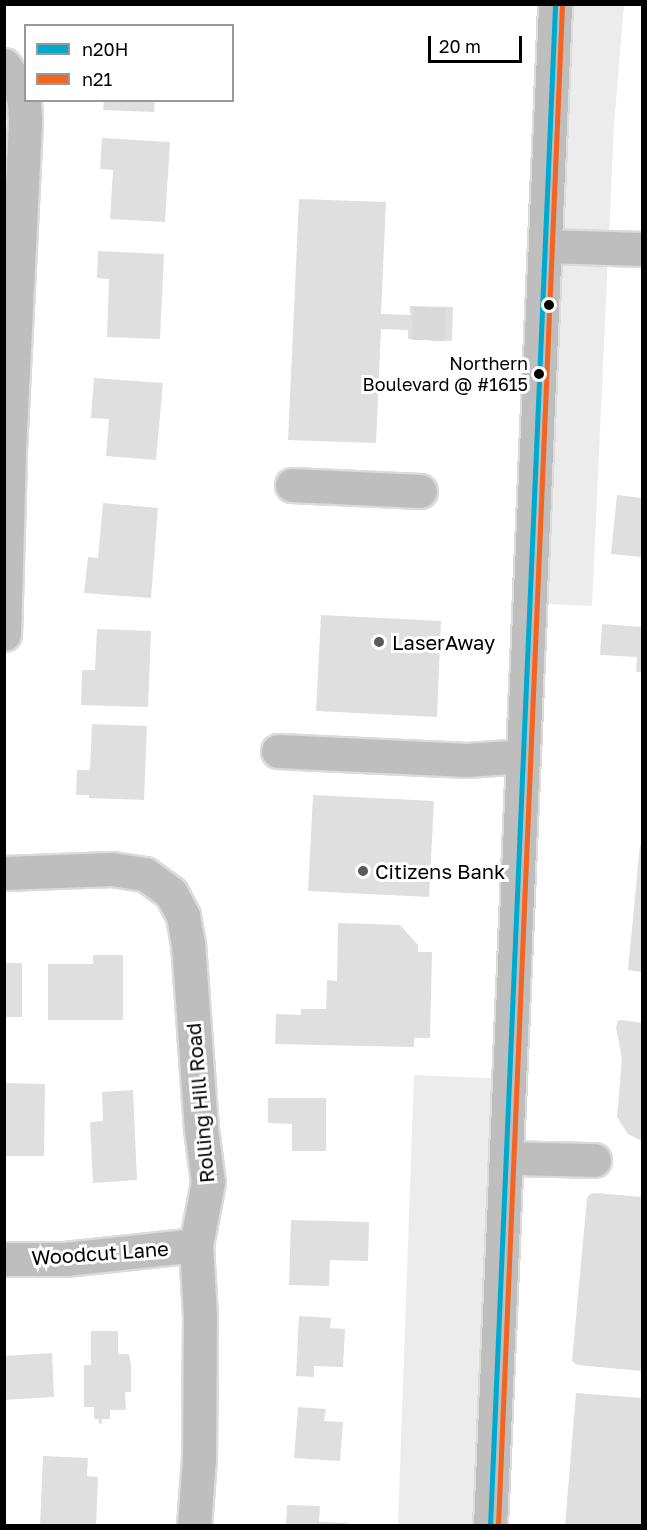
<!DOCTYPE html>
<html>
<head>
<meta charset="utf-8">
<style>
	body { margin:0 }
	#map { position:relative; width:647px; height:1530px; overflow:hidden; background:#fff; font-family:"Golos Text",sans-serif }
	div>[style] { position:absolute }
	.green>* { inset:0; background:#ececec }
	.building>* { inset:0; background:#dfdfdf }
	.minor-tunnel>* { height:33px; margin-top:-16.5px; transform-origin:0; background:repeating-linear-gradient(90deg,#d9d9d9 0 33px,transparent 0 49px) }
	.roads { filter:drop-shadow(2px 0 #dbdbdb) drop-shadow(-2px 0 #dbdbdb) drop-shadow(0 2px #dbdbdb) drop-shadow(0 -2px #dbdbdb) }
	.minor>* { height:33px; margin:-16.5px; padding:0 16.5px; transform-origin:16.5px; border-radius:16.5px; background:#bebebe }
	.major>* { height:33px; margin:-16.5px; padding:0 16.5px; transform-origin:16.5px; border-radius:16.5px; background:#bebebe }
	.bus-1>* { height:4.5px; margin:-2.25px; padding:0 2.25px; transform-origin:2.25px; border-radius:2.25px; background:#00a9ce }
	.bus-2>* { height:4.5px; margin:-2.25px; padding:0 2.25px; transform-origin:2.25px; border-radius:2.25px; background:#f26522 }
	.dots>* { width:16px; height:16px; translate:-50% -50%; box-sizing:border-box; border:3px solid #fff; border-radius:50% }
	span { translate:-50% -50%; white-space:nowrap; text-align:center; line-height:1.15; -webkit-text-stroke:6px #fff; paint-order:stroke }
	.bus-label { font-size:18px; color:#000 }
	.right { translate:-100% -50%; text-align:right }
	.poi-label { font-size:20px; color:#000 }
	.left { translate:0 -50%; text-align:left }
	.street-label { font-size:20px; color:#000 }
	.frame { position:absolute; inset:0; border:6px solid #000; pointer-events:none }
	.legend { position:absolute; left:24px; top:24px; width:210px; height:78px; box-sizing:border-box; background:#fff; border:2px solid #999; margin:0; padding:8px 10px; list-style:none; font-size:18px; color:#000 }
	.legend li { display:flex; align-items:center; gap:12px; height:30px }
	.legend b { width:30px; border:2px solid #999 }
	.scale { position:absolute; left:428px; top:36px; width:94px; height:27px; box-sizing:border-box; border:3px solid #000; border-top:0; padding-left:8px; font-size:18px; line-height:21px; white-space:nowrap; color:#000; -webkit-text-stroke:4px #fff; paint-order:stroke }
</style>
</head>
<body>
<div id="map">
	<div class="green">
		<div style="clip-path:polygon(555px 5px,624px 5px,614px 125px,592px 606px,530px 603px)"></div>
		<div style="clip-path:polygon(414px 1075px,509px 1079px,490px 1525px,398px 1526px)"></div>
	</div>
	<div class="building">
		<div style="clip-path:polygon(104px 100px,155px 100px,154px 112px,103px 110px)"></div>
		<div style="clip-path:polygon(102px 138px,170px 142px,165px 222px,110px 219px,113px 170px,100px 169px)"></div>
		<div style="clip-path:polygon(299px 199px,386px 202px,381px 314px,410px 315px,410px 306px,453px 307px,452px 341px,408px 339px,408px 330px,381px 329px,376px 443px,288px 440px)"></div>
		<div style="clip-path:polygon(98px 251px,164px 254px,160px 339px,107px 337px,109px 279px,97px 278px)"></div>
		<div style="clip-path:polygon(94px 378px,163px 383px,156px 460px,106px 456px,109px 419px,91px 418px)"></div>
		<div style="clip-path:polygon(617px 495px,642px 498px,642px 557px,611px 554px)"></div>
		<div style="clip-path:polygon(103px 503px,158px 508px,151px 598px,84px 593px,88px 557px,98px 558px)"></div>
		<div style="clip-path:polygon(321px 615px,441px 621px,437px 717px,316px 711px)"></div>
		<div style="clip-path:polygon(602px 624px,642px 627px,642px 672px,636px 672px,637px 657px,600px 655px)"></div>
		<div style="clip-path:polygon(97px 629px,151px 631px,148px 707px,81px 705px,82px 670px,95px 670px)"></div>
		<div style="clip-path:polygon(92px 724px,147px 726px,144px 800px,89px 798px,89px 795px,76px 795px,77px 770px,90px 770px)"></div>
		<div style="clip-path:polygon(313px 795px,434px 801px,429px 897px,308px 891px)"></div>
		<div style="clip-path:polygon(640px 845px,642px 845px,642px 972px,628px 970px)"></div>
		<div style="clip-path:polygon(338px 923px,400px 925px,418px 945px,418px 952px,432px 952px,430px 1038px,414px 1038px,414px 1047px,275px 1044px,276px 1014px,301px 1015px,301px 1009px,326px 1009px,327px 980px,337px 981px)"></div>
		<div style="clip-path:polygon(93px 955px,123px 955px,123px 1020px,48px 1020px,48px 964px,93px 964px)"></div>
		<div style="clip-path:polygon(4px 963px,22px 963px,22px 1017px,4px 1017px)"></div>
		<div style="clip-path:polygon(622px 1020px,642px 1023px,642px 1141px,628px 1134px,617px 1117px,622px 1059px,616px 1027px,618px 1021px)"></div>
		<div style="clip-path:polygon(4px 1083px,45px 1084px,44px 1156px,4px 1156px)"></div>
		<div style="clip-path:polygon(133px 1090px,137px 1180px,93px 1183px,90px 1122px,103px 1121px,102px 1092px)"></div>
		<div style="clip-path:polygon(268px 1098px,326px 1098px,326px 1151px,292px 1151px,292px 1124px,268px 1123px)"></div>
		<div style="clip-path:polygon(596px 1193px,642px 1197px,642px 1371px,577px 1365px,572px 1361px,587px 1198px,590px 1194px)"></div>
		<div style="clip-path:polygon(291px 1220px,369px 1222px,368px 1261px,330px 1260px,329px 1286px,289px 1285px)"></div>
		<div style="clip-path:polygon(299px 1316px,331px 1318px,330px 1328px,345px 1329px,343px 1367px,314px 1366px,314px 1377px,296px 1376px)"></div>
		<div style="clip-path:polygon(91px 1331px,118px 1331px,118px 1354px,129px 1354px,131px 1365px,131px 1392px,125px 1392px,126px 1410px,110px 1410px,110px 1419px,102px 1419px,102px 1423px,99px 1424px,99px 1419px,94px 1419px,94px 1407px,84px 1407px,84px 1365px,91px 1365px)"></div>
		<div style="clip-path:polygon(52px 1353px,54px 1397px,4px 1400px,4px 1356px)"></div>
		<div style="clip-path:polygon(576px 1393px,642px 1398px,642px 1526px,565px 1526px)"></div>
		<div style="clip-path:polygon(298px 1407px,326px 1409px,324px 1421px,343px 1422px,340px 1461px,294px 1458px)"></div>
		<div style="clip-path:polygon(43px 1456px,88px 1458px,87px 1476px,98px 1477px,96px 1526px,40px 1526px)"></div>
		<div style="clip-path:polygon(287px 1505px,320px 1506px,319px 1522px,348px 1523px,348px 1526px,286px 1526px)"></div>
	</div>
	<div class="minor-tunnel">
		<div style="left:428px;top:340px;width:34px;rotate:-87deg"></div>
	</div>
	<div class="roads">
		<div class="minor">
			<div style="left:4px;top:65px;width:24px;rotate:55deg"></div>
			<div style="left:18px;top:85px;width:17px;rotate:69deg"></div>
			<div style="left:24px;top:101px;width:22px;rotate:87deg"></div>
			<div style="left:25px;top:123px;width:333px;rotate:92.8deg"></div>
			<div style="left:9px;top:456px;width:178px;rotate:91.6deg"></div>
			<div style="left:545px;top:246px;width:97px;rotate:1.8deg"></div>
			<div style="left:292px;top:485px;width:128px;rotate:2.7deg"></div>
			<div style="left:278px;top:751px;width:189px;rotate:2.7deg"></div>
			<div style="left:467px;top:760px;width:56px;rotate:-4.1deg"></div>
			<div style="left:4px;top:873px;width:108px;rotate:-2.1deg"></div>
			<div style="left:112px;top:869px;width:33px;rotate:9deg"></div>
			<div style="left:145px;top:874px;width:32px;rotate:36deg"></div>
			<div style="left:171px;top:893px;width:26px;rotate:62deg"></div>
			<div style="left:183px;top:916px;width:27px;rotate:80deg"></div>
			<div style="left:188px;top:943px;width:186px;rotate:86deg"></div>
			<div style="left:201px;top:1129px;width:53px;rotate:82.5deg"></div>
			<div style="left:208px;top:1182px;width:64px;rotate:100.8deg"></div>
			<div style="left:196px;top:1245px;width:72px;rotate:86.8deg"></div>
			<div style="left:200px;top:1317px;width:141px;rotate:90.4deg"></div>
			<div style="left:199px;top:1458px;width:68px;rotate:94.2deg"></div>
			<div style="left:506px;top:1158px;width:88px;rotate:1.3deg"></div>
			<div style="left:4px;top:1259px;width:61px"></div>
			<div style="left:65px;top:1259px;width:132px;rotate:-6.1deg"></div>
		</div>
		<div class="major">
			<div style="left:490px;top:1526px;width:1523px;rotate:-87.55deg"></div>
		</div>
	</div>
	<div class="bus-1">
		<div style="left:490px;top:1526px;width:1523px;rotate:-87.55deg"></div>
	</div>
	<div class="bus-2">
		<div style="left:498px;top:1526px;width:1523px;rotate:-87.59deg"></div>
	</div>
	<div class="dots">
		<div style="left:549px;top:305px;background:#000"></div>
		<div style="left:539px;top:374px;background:#000"></div>
		<div style="left:379px;top:642px;background:#595959"></div>
		<div style="left:363px;top:871px;background:#595959"></div>
	</div>
	<div class="bus-label">
		<span class="right" style="left:528px;top:374px">Northern<br>Boulevard @ #1615</span>
	</div>
	<div class="poi-label">
		<span class="left" style="left:392px;top:642px">LaserAway</span>
		<span class="left" style="left:375px;top:871px">Citizens Bank</span>
	</div>
	<div class="street-label">
		<span style="left:200px;top:1103px;rotate:-95deg">Rolling Hill Road</span>
		<span style="left:100px;top:1253px;rotate:-4deg">Woodcut Lane</span>
	</div>
	<div class="frame"></div>
	<ul class="legend">
	<li><b style="height:8px;background:#00a9ce"></b>n20H</li>
	<li><b style="height:8px;background:#f26522"></b>n21</li>
	</ul>
	<div class="scale">20 m</div>
</div>
</body>
</html>
